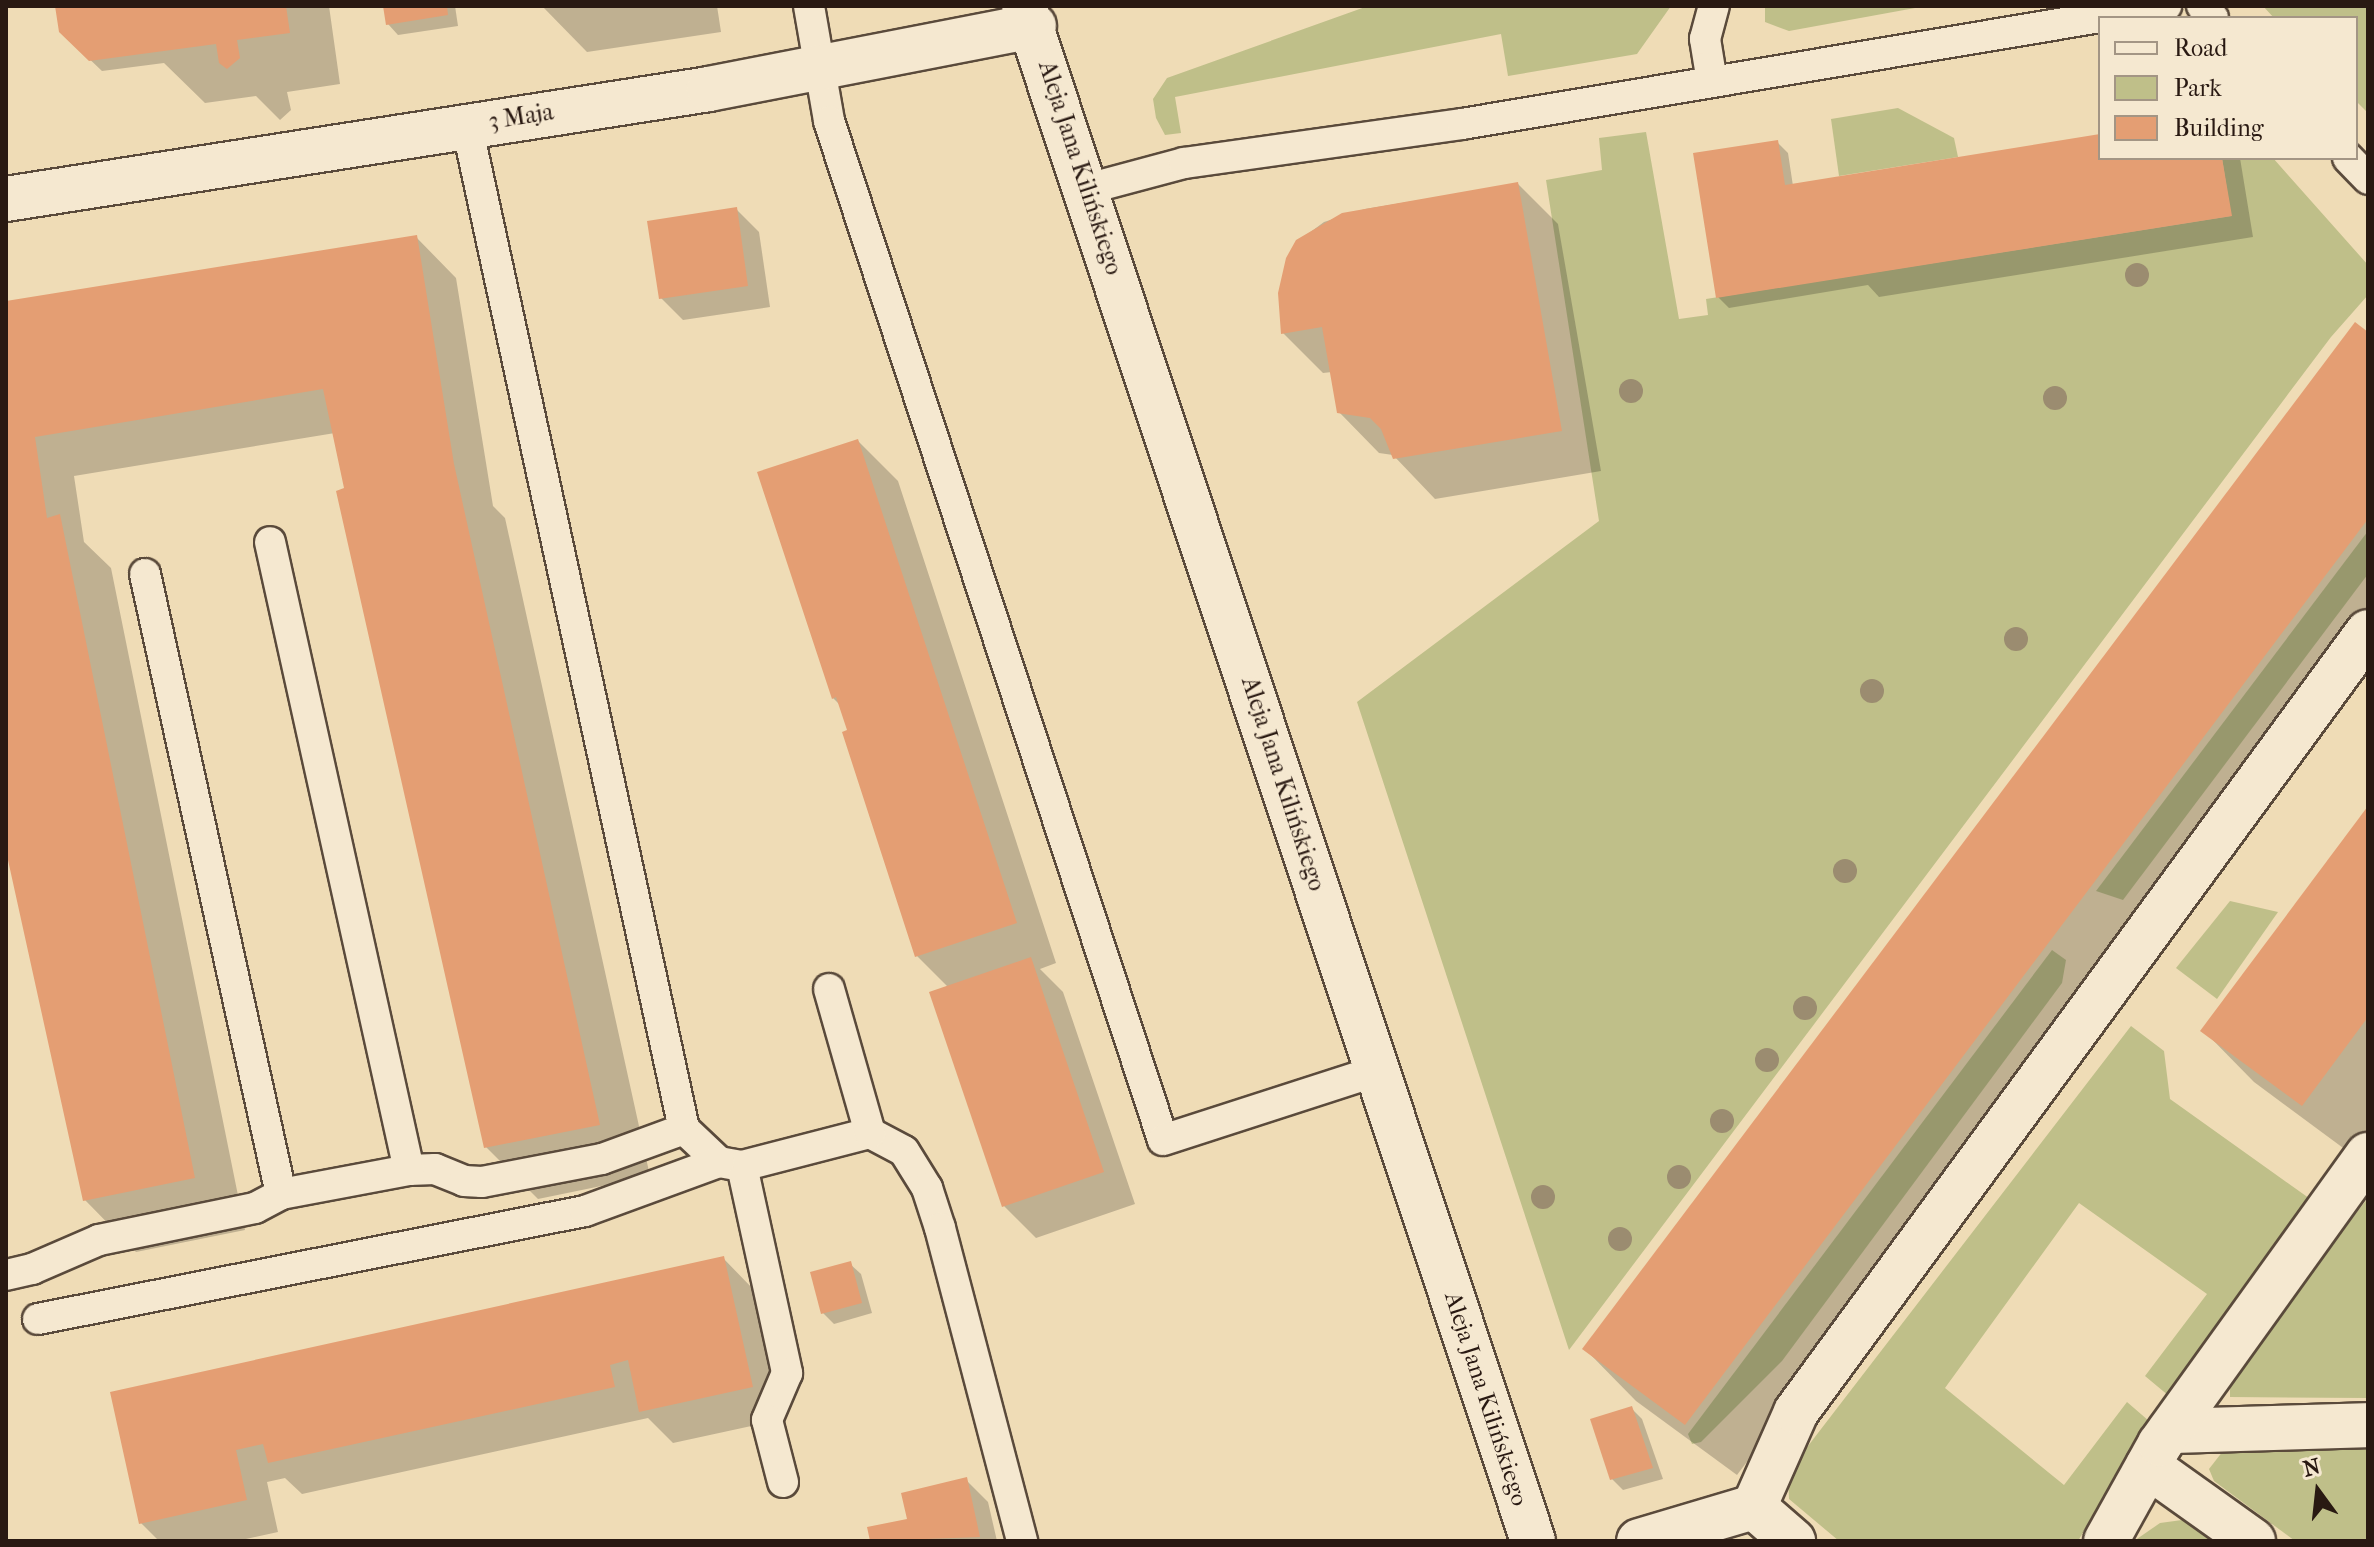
<!DOCTYPE html>
<html>
<head>
<meta charset="utf-8">
<style>
	body { margin:0 }
	#map { position:relative; width:2374px; height:1547px; overflow:hidden; background:#efdcb6; font-family:"IM FELL French Canon",serif }
	div>[style] { position:absolute }
	.green>* { inset:0; background:#bfbf89 }
	.shadow>* { inset:0; background:#0003 }
	.building>* { inset:0; background:#e49e73 }
	.roads { filter:drop-shadow(2px 0 #5a4a3b) drop-shadow(-2px 0 #5a4a3b) drop-shadow(0 2px #5a4a3b) drop-shadow(0 -2px #5a4a3b) }
	.lane>* { height:30px; margin:-15px; padding:0 15px; transform-origin:15px; border-radius:15px; background:#f5e8d0 }
	.street>* { height:44px; margin:-22px; padding:0 22px; transform-origin:22px; border-radius:22px; background:#f5e8d0 }
	.secondary>* { height:44px; margin:-22px; padding:0 22px; transform-origin:22px; border-radius:22px; background:#f5e8d0 }
	.trees>* { width:24px; height:24px; margin:-12px; border-radius:50%; background:#9b8c70 }
	span { translate:-50% -50%; white-space:nowrap; text-align:center; line-height:1.15; -webkit-text-stroke:6px #f5e8d0; paint-order:stroke }
	.street-label { font-size:24px; color:#291912 }
	.frame { position:absolute; inset:0; border:8px solid #291912; pointer-events:none }
	.legend { position:absolute; left:2098px; top:16px; width:260px; height:144px; box-sizing:border-box; background:#f5e8d0; border:2px solid #a39584; margin:0; padding:10px 14px; list-style:none; font-size:24px; color:#291912 }
	.legend li { display:flex; align-items:center; gap:16px; height:40px }
	.legend b { width:40px; border:2px solid #a39584 }
	.north { position:absolute; left:2278px; top:1451px; width:80px; height:80px; -webkit-text-stroke:6px #f5e8d0; paint-order:stroke; rotate:345deg; font-size:22px; font-weight:700; line-height:32px; text-align:center; color:#291912 }
	.north::after { content:''; display:block; margin:auto; width:28px; height:36px; background:#291912; clip-path:polygon(50% 0,100% 100%,50% 72%,0 100%) }
</style>
</head>
<body>
<div id="map">
	<div class="green">
		<div style="clip-path:polygon(1368px 6px,1671px 6px,1637px 54px,1508px 76px,1501px 34px,1175px 97px,1181px 133px,1165px 135px,1156px 118px,1153px 99px,1167px 78px)"></div>
		<div style="clip-path:polygon(1765px 6px,1926px 6px,1789px 31px,1765px 22px)"></div>
		<div style="clip-path:polygon(2263px 6px,2368px 6px,2368px 113px,2356px 101px,2356px 18px,2274px 18px)"></div>
		<div style="clip-path:polygon(1898px 108px,1954px 138px,1958px 157px,1839px 176px,1831px 119px)"></div>
		<div style="clip-path:polygon(1646px 132px,1679px 319px,1708px 315px,1706px 299px,2231px 216px,2222px 158px,2273px 158px,2368px 265px,2368px 295px,2331px 337px,1569px 1350px,1357px 702px,1599px 521px,1546px 180px,1602px 170px,1599px 138px)"></div>
		<div style="clip-path:polygon(2368px 531px,2368px 574px,2123px 900px,2096px 891px)"></div>
		<div style="clip-path:polygon(2230px 901px,2278px 912px,2217px 999px,2176px 968px)"></div>
		<div style="clip-path:polygon(2052px 950px,2066px 960px,2062px 983px,1782px 1361px,1701px 1442px,1692px 1444px,1688px 1434px)"></div>
		<div style="clip-path:polygon(2131px 1026px,2164px 1051px,2170px 1099px,2313px 1201px,2169px 1396px,2145px 1376px,2207px 1294px,2079px 1203px,1945px 1388px,2064px 1485px,2127px 1402px,2149px 1421px,2078px 1541px,1839px 1541px,1789px 1499px,1788px 1472px)"></div>
		<div style="clip-path:polygon(2368px 1198px,2368px 1398px,2230px 1397px,2230px 1375px)"></div>
		<div style="clip-path:polygon(2368px 1446px,2368px 1541px,2295px 1541px,2214px 1481px,2209px 1469px,2223px 1451px,2243px 1448px)"></div>
		<div style="clip-path:polygon(2182px 1520px,2205px 1525px,2226px 1541px,2134px 1541px,2160px 1523px)"></div>
	</div>
	<div class="shadow">
		<div style="clip-path:polygon(57px 6px,329px 6px,340px 84px,287px 92px,291px 110px,280px 120px,256px 96px,205px 103px,164px 63px,102px 71px,60px 31px)"></div>
		<div style="clip-path:polygon(385px 6px,455px 6px,458px 26px,398px 35px,388px 24px)"></div>
		<div style="clip-path:polygon(542px 6px,717px 6px,721px 32px,587px 52px)"></div>
		<div style="clip-path:polygon(2100px 136px,2100px 158px,2240px 158px,2253px 237px,1879px 297px,1868px 285px,1729px 308px,1718px 297px,1777px 142px,1788px 153px,1793px 186px)"></div>
		<div style="clip-path:polygon(1518px 184px,1558px 224px,1601px 471px,1435px 499px,1393px 455px,1379px 453px,1339px 412px,1332px 372px,1323px 373px,1283px 333px,1297px 242px,1324px 222px,1365px 209px)"></div>
		<div style="clip-path:polygon(736px 209px,759px 232px,770px 307px,683px 320px,661px 298px)"></div>
		<div style="clip-path:polygon(416px 237px,456px 278px,493px 506px,505px 518px,650px 1176px,538px 1199px,486px 1147px,335px 433px,74px 476px,84px 542px,111px 568px,245px 1230px,136px 1252px,85px 1200px,6px 842px,6px 303px)"></div>
		<div style="clip-path:polygon(2368px 334px,2368px 638px,1737px 1475px,1636px 1401px,1585px 1349px)"></div>
		<div style="clip-path:polygon(858px 441px,898px 481px,1056px 963px,1040px 969px,1063px 992px,1135px 1204px,1036px 1238px,1004px 1206px,949px 988px,917px 956px,841px 706px,833px 698px,760px 474px)"></div>
		<div style="clip-path:polygon(2368px 809px,2368px 1137px,2354px 1156px,2254px 1082px,2203px 1030px)"></div>
		<div style="clip-path:polygon(723px 1258px,755px 1291px,783px 1419px,673px 1443px,648px 1418px,302px 1494px,285px 1478px,267px 1482px,278px 1532px,237px 1541px,159px 1541px,141px 1523px,113px 1394px)"></div>
		<div style="clip-path:polygon(850px 1264px,861px 1274px,872px 1313px,834px 1324px,823px 1313px)"></div>
		<div style="clip-path:polygon(1631px 1408px,1642px 1419px,1663px 1479px,1623px 1490px,1612px 1479px)"></div>
		<div style="clip-path:polygon(966px 1480px,988px 1502px,997px 1541px,872px 1541px,870px 1529px,909px 1520px)"></div>
	</div>
	<div class="building">
		<div style="clip-path:polygon(55px 6px,286px 6px,290px 33px,237px 40px,240px 58px,227px 69px,219px 63px,216px 44px,89px 61px,59px 32px)"></div>
		<div style="clip-path:polygon(383px 6px,447px 6px,448px 15px,386px 25px)"></div>
		<div style="clip-path:polygon(2100px 134px,2100px 158px,2222px 158px,2232px 216px,1716px 298px,1693px 153px,1778px 140px,1785px 185px)"></div>
		<div style="clip-path:polygon(1518px 182px,1562px 431px,1393px 459px,1381px 429px,1370px 418px,1337px 413px,1322px 327px,1281px 334px,1278px 293px,1286px 258px,1296px 240px,1342px 213px)"></div>
		<div style="clip-path:polygon(737px 207px,748px 286px,659px 299px,647px 221px)"></div>
		<div style="clip-path:polygon(417px 235px,454px 464px,600px 1125px,484px 1148px,336px 491px,344px 488px,323px 389px,35px 437px,47px 518px,60px 514px,195px 1178px,83px 1201px,6px 851px,6px 301px)"></div>
		<div style="clip-path:polygon(2355px 322px,2368px 332px,2368px 519px,1685px 1425px,1582px 1349px)"></div>
		<div style="clip-path:polygon(858px 439px,1017px 923px,915px 957px,842px 732px,847px 730px,836px 697px,832px 699px,757px 472px)"></div>
		<div style="clip-path:polygon(2368px 806px,2368px 1017px,2302px 1106px,2200px 1031px)"></div>
		<div style="clip-path:polygon(1031px 957px,1104px 1172px,1002px 1207px,929px 992px)"></div>
		<div style="clip-path:polygon(724px 1256px,753px 1387px,639px 1412px,628px 1360px,610px 1365px,615px 1387px,268px 1463px,263px 1444px,236px 1450px,247px 1500px,139px 1524px,110px 1392px)"></div>
		<div style="clip-path:polygon(851px 1261px,862px 1303px,821px 1314px,810px 1272px)"></div>
		<div style="clip-path:polygon(1632px 1406px,1653px 1468px,1610px 1480px,1590px 1419px)"></div>
		<div style="clip-path:polygon(967px 1477px,980px 1537px,870px 1541px,867px 1527px,907px 1519px,901px 1493px)"></div>
	</div>
	<div class="roads">
		<div class="lane">
			<div style="left:809px;top:6px;width:117px;rotate:80.1deg"></div>
			<div style="left:829px;top:121px;width:1072px;rotate:71.85deg"></div>
			<div style="left:1163px;top:1140px;width:225px;rotate:-17.9deg"></div>
			<div style="left:2202px;top:6px;width:16px;rotate:47deg"></div>
			<div style="left:1712px;top:82px;width:44px;rotate:-99.2deg"></div>
			<div style="left:1705px;top:39px;width:34px;rotate:-75deg"></div>
			<div style="left:467px;top:126px;width:1026px;rotate:77.79deg"></div>
			<div style="left:684px;top:1129px;width:48px;rotate:43.3deg"></div>
			<div style="left:719px;top:1162px;width:23px;rotate:10deg"></div>
			<div style="left:742px;top:1166px;width:132px;rotate:-14.5deg"></div>
			<div style="left:870px;top:1133px;width:38px;rotate:28deg"></div>
			<div style="left:904px;top:1151px;width:44px;rotate:58.1deg"></div>
			<div style="left:927px;top:1188px;width:42px;rotate:72deg"></div>
			<div style="left:940px;top:1228px;width:324px;rotate:75.3deg"></div>
			<div style="left:2348px;top:158px;width:29px;rotate:46deg"></div>
			<div style="left:1087px;top:189px;width:100px;rotate:-15deg"></div>
			<div style="left:1184px;top:163px;width:281px;rotate:-8deg"></div>
			<div style="left:1462px;top:124px;width:714px;rotate:-9.52deg"></div>
			<div style="left:145px;top:574px;width:635px;rotate:77.63deg"></div>
			<div style="left:829px;top:989px;width:150px;rotate:74.1deg"></div>
			<div style="left:742px;top:1166px;width:212px;rotate:77.7deg"></div>
			<div style="left:787px;top:1373px;width:51px;rotate:113.1deg"></div>
			<div style="left:767px;top:1420px;width:64px;rotate:75.5deg"></div>
			<div style="left:409px;top:1170px;width:26px;rotate:-2deg"></div>
			<div style="left:435px;top:1169px;width:31px;rotate:22deg"></div>
			<div style="left:464px;top:1181px;width:18px;rotate:3deg"></div>
			<div style="left:482px;top:1182px;width:122px;rotate:-10.9deg"></div>
			<div style="left:602px;top:1159px;width:87px;rotate:-20.1deg"></div>
			<div style="left:6px;top:1275px;width:27px;rotate:-13deg"></div>
			<div style="left:32px;top:1269px;width:73px;rotate:-23.4deg"></div>
			<div style="left:99px;top:1240px;width:159px;rotate:-11.6deg"></div>
			<div style="left:255px;top:1208px;width:30px;rotate:-28deg"></div>
			<div style="left:281px;top:1194px;width:130px;rotate:-10.6deg"></div>
			<div style="left:409px;top:1170px;width:643px;rotate:-102.48deg"></div>
			<div style="left:38px;top:1319px;width:558px;rotate:-11.17deg"></div>
			<div style="left:585px;top:1211px;width:143px;rotate:-20.1deg"></div>
		</div>
		<div class="street">
			<div style="left:6px;top:199px;width:712px;rotate:-8.89deg"></div>
			<div style="left:709px;top:89px;width:331px;rotate:-11deg"></div>
			<div style="left:2170px;top:1431px;width:198px;rotate:-1.7deg"></div>
			<div style="left:2148px;top:1466px;width:129px;rotate:35.5deg"></div>
			<div style="left:1754px;top:1507px;width:104px;rotate:-66.1deg"></div>
			<div style="left:1796px;top:1412px;width:967px;rotate:-53.75deg"></div>
			<div style="left:1639px;top:1541px;width:120px;rotate:-16.5deg"></div>
			<div style="left:1754px;top:1507px;width:52px;rotate:41.1deg"></div>
			<div style="left:2106px;top:1541px;width:111px;rotate:-60.9deg"></div>
			<div style="left:2160px;top:1444px;width:356px;rotate:-54.3deg"></div>
		</div>
		<div class="secondary">
			<div style="left:1024px;top:6px;width:1617px;rotate:71.65deg"></div>
		</div>
	</div>
	<div class="trees">
		<div style="left:2137px;top:275px"></div>
		<div style="left:1631px;top:391px"></div>
		<div style="left:2055px;top:398px"></div>
		<div style="left:2016px;top:639px"></div>
		<div style="left:1872px;top:691px"></div>
		<div style="left:1845px;top:871px"></div>
		<div style="left:1805px;top:1008px"></div>
		<div style="left:1767px;top:1060px"></div>
		<div style="left:1722px;top:1121px"></div>
		<div style="left:1679px;top:1177px"></div>
		<div style="left:1543px;top:1197px"></div>
		<div style="left:1620px;top:1239px"></div>
	</div>
	<div class="street-label">
		<span style="left:521px;top:117px;rotate:-9deg">3 Maja</span>
		<span style="left:1080px;top:168px;rotate:72deg">Aleja Jana Kilińskiego</span>
		<span style="left:1283px;top:784px;rotate:72deg">Aleja Jana Kilińskiego</span>
		<span style="left:1486px;top:1399px;rotate:72deg">Aleja Jana Kilińskiego</span>
	</div>
	<div class="frame"></div>
	<ul class="legend">
	<li><b style="height:10px;background:#f5e8d0"></b>Road</li>
	<li><b style="height:22px;background:#bfbf89"></b>Park</li>
	<li><b style="height:22px;background:#e49e73"></b>Building</li>
	</ul>
	<div class="north">N</div>
</div>
</body>
</html>
